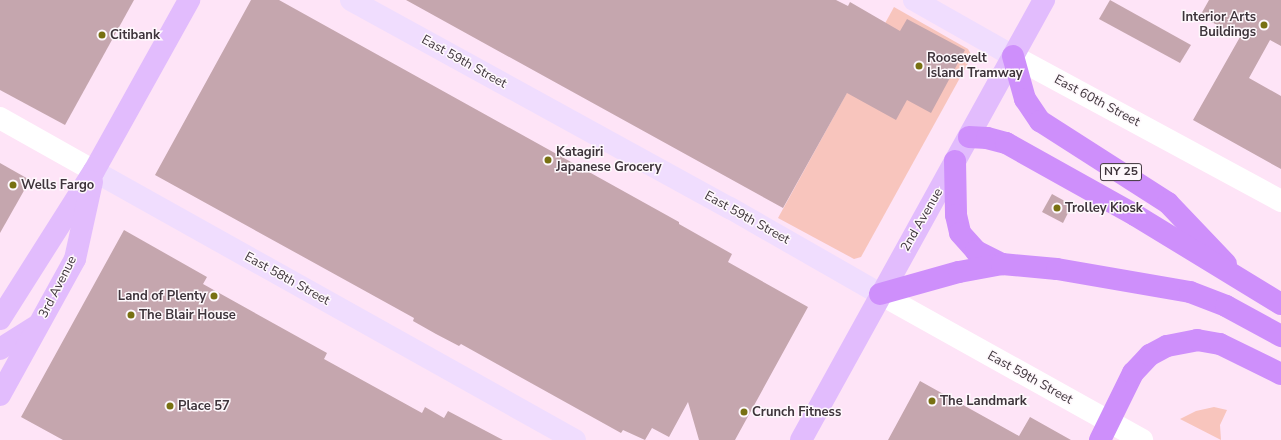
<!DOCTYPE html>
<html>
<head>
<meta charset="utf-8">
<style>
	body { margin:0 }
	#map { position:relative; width:1281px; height:440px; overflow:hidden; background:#fee4f7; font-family:"Nunito Sans",sans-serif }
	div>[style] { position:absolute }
	.green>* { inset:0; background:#f8c5bd }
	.building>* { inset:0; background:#c5a6ae }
	.street>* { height:22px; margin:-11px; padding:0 11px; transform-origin:11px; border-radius:11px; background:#fff }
	.secondary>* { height:22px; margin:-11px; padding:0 11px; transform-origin:11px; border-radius:11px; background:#f0ddfe }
	.primary>* { height:22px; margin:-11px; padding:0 11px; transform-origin:11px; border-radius:11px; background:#e2bcfd }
	.highway>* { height:22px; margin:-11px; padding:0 11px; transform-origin:11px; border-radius:11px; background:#ce8ffb }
	.dots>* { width:11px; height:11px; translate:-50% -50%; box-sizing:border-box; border:2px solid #fef8fc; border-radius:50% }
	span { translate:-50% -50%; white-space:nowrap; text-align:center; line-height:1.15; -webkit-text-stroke:3px #fef8fc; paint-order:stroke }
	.shield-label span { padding:1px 3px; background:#fef8fc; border:1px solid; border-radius:3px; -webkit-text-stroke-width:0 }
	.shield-label { font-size:12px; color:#3e343b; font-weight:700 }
	.poi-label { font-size:13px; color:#3e343b; font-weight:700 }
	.right { translate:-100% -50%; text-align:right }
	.left { translate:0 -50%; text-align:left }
	.street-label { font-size:13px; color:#3e343b }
</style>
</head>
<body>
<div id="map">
	<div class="green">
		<div style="clip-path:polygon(894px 7px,968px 49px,972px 56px,861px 257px,854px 259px,778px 218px)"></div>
		<div style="clip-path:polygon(1214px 407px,1227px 410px,1220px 425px,1221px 440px,1180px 419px,1196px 411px)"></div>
	</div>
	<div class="building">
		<div style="clip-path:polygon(0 0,134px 0,65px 125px,0 90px)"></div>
		<div style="clip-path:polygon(251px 0,279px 0,679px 222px,679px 224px,732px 254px,728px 262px,808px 307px,735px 440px,699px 440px,688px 402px,669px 437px,652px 428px,645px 440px,623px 430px,621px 433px,461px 344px,459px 346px,436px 334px,413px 321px,414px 318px,155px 175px)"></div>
		<div style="clip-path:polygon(406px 0,836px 0,848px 6px,850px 2px,900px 31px,907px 19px,965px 50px,931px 113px,907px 100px,896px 120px,847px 93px,783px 208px)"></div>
		<div style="clip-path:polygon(1110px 0,1191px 45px,1180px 63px,1099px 19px)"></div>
		<div style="clip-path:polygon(1209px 0,1281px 0,1281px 46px,1270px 40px,1249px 78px,1281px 96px,1281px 169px,1193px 120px,1240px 37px,1200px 16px)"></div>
		<div style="clip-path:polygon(0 163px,30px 180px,0 233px)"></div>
		<div style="clip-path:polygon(1052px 194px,1072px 205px,1063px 223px,1042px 212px)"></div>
		<div style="clip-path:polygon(124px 230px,207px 277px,203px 284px,327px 353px,324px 359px,422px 413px,425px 407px,444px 418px,448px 411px,503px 440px,63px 440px,21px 417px)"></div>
		<div style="clip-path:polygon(920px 381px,1019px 436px,1030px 417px,1071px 440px,888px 440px)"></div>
	</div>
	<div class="street">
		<div style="left:1013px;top:56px;width:305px;rotate:28.4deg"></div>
		<div style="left:0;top:118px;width:108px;rotate:29.4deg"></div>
		<div style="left:880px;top:294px;width:300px;rotate:29.1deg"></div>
	</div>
	<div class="secondary">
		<div style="left:351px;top:0;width:432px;rotate:28.8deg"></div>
		<div style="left:730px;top:208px;width:173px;rotate:29.8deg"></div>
		<div style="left:914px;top:0;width:114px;rotate:29.5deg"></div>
		<div style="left:94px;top:171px;width:551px;rotate:29.22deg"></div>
	</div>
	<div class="primary">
		<div style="left:0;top:319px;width:175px;rotate:-57.6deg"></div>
		<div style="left:94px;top:171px;width:196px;rotate:-60.9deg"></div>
		<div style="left:0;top:349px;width:45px;rotate:-32.3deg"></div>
		<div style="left:0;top:395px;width:155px;rotate:-61.1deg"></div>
		<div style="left:75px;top:259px;width:79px;rotate:-77.6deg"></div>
		<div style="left:801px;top:440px;width:503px;rotate:-61.09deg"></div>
	</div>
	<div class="highway">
		<div style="left:1013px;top:56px;width:45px;rotate:74.4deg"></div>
		<div style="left:1025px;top:99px;width:27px;rotate:56deg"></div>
		<div style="left:1040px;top:121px;width:152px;rotate:32.6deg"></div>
		<div style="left:1168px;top:203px;width:84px;rotate:46.4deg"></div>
		<div style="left:969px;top:137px;width:18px;rotate:3deg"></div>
		<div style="left:987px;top:138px;width:20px;rotate:15deg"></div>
		<div style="left:1006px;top:143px;width:148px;rotate:29.2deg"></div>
		<div style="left:1135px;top:215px;width:171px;rotate:31.4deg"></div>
		<div style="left:955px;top:161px;width:54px;rotate:88.9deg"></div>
		<div style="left:956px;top:215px;width:18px;rotate:77deg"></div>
		<div style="left:960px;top:233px;width:24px;rotate:48deg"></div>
		<div style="left:976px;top:251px;width:29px;rotate:27deg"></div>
		<div style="left:880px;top:294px;width:82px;rotate:-15.6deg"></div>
		<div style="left:959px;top:272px;width:44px;rotate:-10.5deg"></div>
		<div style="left:1002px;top:264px;width:55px;rotate:5.2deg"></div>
		<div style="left:1057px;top:269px;width:135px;rotate:9.8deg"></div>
		<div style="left:1190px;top:292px;width:39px;rotate:21deg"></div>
		<div style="left:1226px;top:306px;width:63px;rotate:28.6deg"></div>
		<div style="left:1100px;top:440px;width:75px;rotate:-63.8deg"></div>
		<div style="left:1133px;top:373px;width:25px;rotate:-47deg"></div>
		<div style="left:1150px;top:355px;width:19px;rotate:-28deg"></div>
		<div style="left:1167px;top:346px;width:31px;rotate:-11deg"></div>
		<div style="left:1197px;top:340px;width:23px;rotate:10deg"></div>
		<div style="left:1220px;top:344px;width:68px;rotate:26.2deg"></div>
	</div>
	<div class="dots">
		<div style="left:1264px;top:25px;background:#787112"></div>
		<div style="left:102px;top:35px;background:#787112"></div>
		<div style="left:919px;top:66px;background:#787112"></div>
		<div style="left:548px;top:160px;background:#787112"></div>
		<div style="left:13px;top:185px;background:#787112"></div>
		<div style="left:1057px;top:208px;background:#787112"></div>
		<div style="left:214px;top:296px;background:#787112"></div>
		<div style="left:131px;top:315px;background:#787112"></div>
		<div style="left:932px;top:401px;background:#787112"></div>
		<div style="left:170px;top:406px;background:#787112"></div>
		<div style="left:744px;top:412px;background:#787112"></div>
	</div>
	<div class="shield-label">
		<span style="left:1121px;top:172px">NY 25</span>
	</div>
	<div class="poi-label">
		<span class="right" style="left:1256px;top:25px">Interior Arts<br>Buildings</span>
		<span class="left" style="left:110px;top:35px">Citibank</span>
		<span class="left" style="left:927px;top:66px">Roosevelt<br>Island Tramway</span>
		<span class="left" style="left:556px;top:160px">Katagiri<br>Japanese Grocery</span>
		<span class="left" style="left:21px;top:185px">Wells Fargo</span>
		<span class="left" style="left:1065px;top:208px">Trolley Kiosk</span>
		<span class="right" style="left:206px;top:296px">Land of Plenty</span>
		<span class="left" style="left:139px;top:315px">The Blair House</span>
		<span class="left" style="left:940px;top:401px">The Landmark</span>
		<span class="left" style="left:178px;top:406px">Place 57</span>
		<span class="left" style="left:752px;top:412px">Crunch Fitness</span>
	</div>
	<div class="street-label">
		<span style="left:464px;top:62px;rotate:29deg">East 59th Street</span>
		<span style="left:1097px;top:101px;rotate:28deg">East 60th Street</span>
		<span style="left:747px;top:218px;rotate:29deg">East 59th Street</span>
		<span style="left:922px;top:220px;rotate:-60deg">2nd Avenue</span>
		<span style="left:287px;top:279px;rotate:29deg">East 58th Street</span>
		<span style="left:58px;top:287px;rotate:-63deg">3rd Avenue</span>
		<span style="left:1030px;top:378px;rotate:29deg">East 59th Street</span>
	</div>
</div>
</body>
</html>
